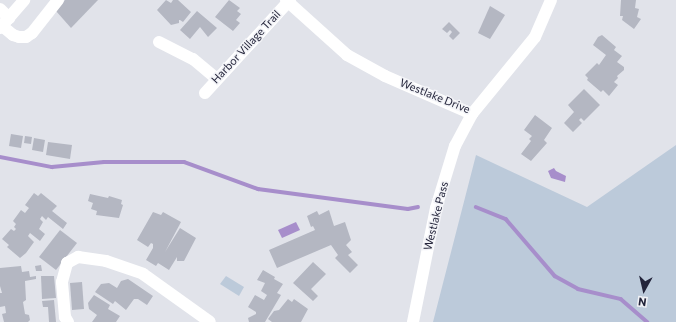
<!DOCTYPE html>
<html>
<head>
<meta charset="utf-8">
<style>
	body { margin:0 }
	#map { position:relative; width:676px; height:322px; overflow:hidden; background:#e1e3ea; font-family:Commissioner,sans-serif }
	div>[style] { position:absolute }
	.green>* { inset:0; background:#bccada }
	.water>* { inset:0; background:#a78ecb }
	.stream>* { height:3.5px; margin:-1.75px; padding:0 1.75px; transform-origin:1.75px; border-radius:1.75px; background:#a78ecb }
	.building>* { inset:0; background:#b4b7c2 }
	.minor>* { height:12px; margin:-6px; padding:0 6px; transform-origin:6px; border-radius:6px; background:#fff }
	span { translate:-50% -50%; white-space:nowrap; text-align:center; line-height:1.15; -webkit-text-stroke:3px #f2f3f7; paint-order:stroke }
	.street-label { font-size:11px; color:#23243a }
	.north { position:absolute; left:624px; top:270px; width:40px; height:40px; -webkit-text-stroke:3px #f2f3f7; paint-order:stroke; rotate:188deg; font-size:11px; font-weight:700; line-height:16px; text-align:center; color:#23243a }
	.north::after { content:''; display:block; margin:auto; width:14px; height:18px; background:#23243a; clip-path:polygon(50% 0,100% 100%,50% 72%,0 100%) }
</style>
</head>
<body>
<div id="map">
	<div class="green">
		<div style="clip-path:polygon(676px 145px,676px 322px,433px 322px,476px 155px,587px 207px)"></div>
		<div style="clip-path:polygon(226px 276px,244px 287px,239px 296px,220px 284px)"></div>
	</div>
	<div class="water">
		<div style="clip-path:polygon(554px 168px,556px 171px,566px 176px,565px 182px,551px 178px,548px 171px)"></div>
		<div style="clip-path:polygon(296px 222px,300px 230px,282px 238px,278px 230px)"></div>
	</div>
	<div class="stream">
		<div style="left:0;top:157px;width:53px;rotate:10.9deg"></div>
		<div style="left:52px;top:167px;width:52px;rotate:-5.5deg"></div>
		<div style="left:104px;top:162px;width:80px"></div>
		<div style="left:184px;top:162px;width:79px;rotate:20deg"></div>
		<div style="left:258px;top:189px;width:151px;rotate:7.6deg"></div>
		<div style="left:408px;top:209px;width:10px;rotate:-11deg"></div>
		<div style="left:476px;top:207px;width:32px;rotate:22deg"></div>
		<div style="left:506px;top:219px;width:75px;rotate:49.3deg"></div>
		<div style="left:555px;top:276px;width:26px;rotate:29deg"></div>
		<div style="left:578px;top:289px;width:44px;rotate:13.1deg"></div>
		<div style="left:621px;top:299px;width:35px;rotate:41deg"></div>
	</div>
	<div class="building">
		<div style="clip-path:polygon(65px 0,98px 0,71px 28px,56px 11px)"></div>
		<div style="clip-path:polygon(166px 0,171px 3px,173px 0,178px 0,191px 12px,183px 22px,180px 20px,179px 20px,179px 23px,171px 25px,157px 10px)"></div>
		<div style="clip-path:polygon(229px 0,240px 8px,237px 11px,241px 14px,236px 20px,240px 23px,233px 31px,215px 17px)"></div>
		<div style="clip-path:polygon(621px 0,636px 0,635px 8px,639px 9px,637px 17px,641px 19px,634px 29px,622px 20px,623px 16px,620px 16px)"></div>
		<div style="clip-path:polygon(490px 6px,505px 15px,490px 39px,478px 33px)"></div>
		<div style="clip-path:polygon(197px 11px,217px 28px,208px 37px,200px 27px,190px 39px,180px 30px)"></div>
		<div style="clip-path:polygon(449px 22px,460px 33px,453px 40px,449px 36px,452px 32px,450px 30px,447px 33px,442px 29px)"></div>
		<div style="clip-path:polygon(602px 35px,616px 47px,614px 50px,622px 56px,617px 62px,624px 67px,624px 70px,617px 76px,618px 78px,614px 82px,618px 85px,609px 96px,603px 90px,601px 92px,587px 80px,588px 78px,585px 75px,597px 63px,599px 65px,606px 55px,593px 45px,598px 37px)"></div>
		<div style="clip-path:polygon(584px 89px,600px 105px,584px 121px,581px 118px,579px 120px,582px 123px,573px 132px,564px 123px,574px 112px,568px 105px)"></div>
		<div style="clip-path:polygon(535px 115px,552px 128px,544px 140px,547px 143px,531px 161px,521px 154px,531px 141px,529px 139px,532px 136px,524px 130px)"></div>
		<div style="clip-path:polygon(11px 134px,23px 136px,21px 148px,9px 146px)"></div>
		<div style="clip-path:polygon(25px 136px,32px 137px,31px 144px,24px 143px)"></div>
		<div style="clip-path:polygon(34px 138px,45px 140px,43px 152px,32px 150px)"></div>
		<div style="clip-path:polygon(48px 142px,72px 145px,70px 159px,46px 155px)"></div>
		<div style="clip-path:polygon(34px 193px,38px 196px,41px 193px,57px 206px,52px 211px,67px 223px,63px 229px,48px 217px,46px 220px,42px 216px,40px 219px,43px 222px,39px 229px,45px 234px,40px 241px,30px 233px,28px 236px,34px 242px,26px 253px,20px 258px,7px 247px,9px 245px,2px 239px,11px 229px,14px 231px,16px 229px,14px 227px,16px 224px,13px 221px,21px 210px,25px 213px,29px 208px,25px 205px)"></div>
		<div style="clip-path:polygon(90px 194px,108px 198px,109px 196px,122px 200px,121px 204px,123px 205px,119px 218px,96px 215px,97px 211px,91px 209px,93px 203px,88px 201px)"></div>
		<div style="clip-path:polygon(329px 210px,334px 226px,345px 222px,351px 240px,346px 245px,352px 252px,348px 255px,358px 265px,350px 273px,335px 258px,338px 255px,331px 245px,277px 268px,269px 250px,315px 230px,313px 226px,311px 227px,307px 216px,317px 211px,319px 215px)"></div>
		<div style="clip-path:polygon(153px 212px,161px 215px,163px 212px,181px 222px,165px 252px,180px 228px,196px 238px,184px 261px,177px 261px,177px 257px,169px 270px,158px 263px,156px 266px,146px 260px,153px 248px,153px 244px,151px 243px,148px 247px,137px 240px)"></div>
		<div style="clip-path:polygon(60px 230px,77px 243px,56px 270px,39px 257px)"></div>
		<div style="clip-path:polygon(313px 262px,326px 274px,311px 289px,318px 296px,313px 301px,293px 283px)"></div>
		<div style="clip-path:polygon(41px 265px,42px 271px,36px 271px,35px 266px)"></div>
		<div style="clip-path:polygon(21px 266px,22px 272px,29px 271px,30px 277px,36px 276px,36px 279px,25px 281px,26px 300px,23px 302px,25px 314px,29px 315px,30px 320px,28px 322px,4px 322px,2px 314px,6px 313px,5px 306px,0 307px,0 293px,2px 293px,0 286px,0 268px)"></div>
		<div style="clip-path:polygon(263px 270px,275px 277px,274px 279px,283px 284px,277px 293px,281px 295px,265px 322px,249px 322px,248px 318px,256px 314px,256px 312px,248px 307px,255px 295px,264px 300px,267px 295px,261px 291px,265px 283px,257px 280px)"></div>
		<div style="clip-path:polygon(41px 276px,54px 276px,56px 298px,42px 299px)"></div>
		<div style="clip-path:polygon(128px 279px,153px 296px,147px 305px,138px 299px,134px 299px,126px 310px,115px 301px,113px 304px,95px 292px,101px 284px,109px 283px,117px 288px,121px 281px)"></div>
		<div style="clip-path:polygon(82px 282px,84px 309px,72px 310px,70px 283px)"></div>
		<div style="clip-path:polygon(94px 295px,110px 305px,108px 309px,120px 316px,116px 322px,92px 322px,97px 315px,89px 309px,88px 303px)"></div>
		<div style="clip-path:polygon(288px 299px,292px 302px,294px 299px,308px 309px,301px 322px,272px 322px,268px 319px,274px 311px,279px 310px)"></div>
		<div style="clip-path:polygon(54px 300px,56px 322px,49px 322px,48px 307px,43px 307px,42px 301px)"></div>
	</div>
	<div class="minor">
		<div style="left:286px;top:0;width:82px;rotate:42deg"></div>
		<div style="left:347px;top:55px;width:43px;rotate:28.9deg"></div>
		<div style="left:385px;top:76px;width:95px;rotate:23.6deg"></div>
		<div style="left:0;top:9px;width:13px;rotate:45deg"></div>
		<div style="left:2px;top:26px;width:14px;rotate:39deg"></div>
		<div style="left:13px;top:35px;width:6px;rotate:18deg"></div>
		<div style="left:19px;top:37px;width:7px"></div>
		<div style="left:26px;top:37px;width:7px;rotate:-34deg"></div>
		<div style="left:32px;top:33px;width:42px;rotate:-51.8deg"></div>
		<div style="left:0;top:28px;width:37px;rotate:-49deg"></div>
		<div style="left:159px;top:42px;width:38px;rotate:27deg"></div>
		<div style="left:193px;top:59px;width:31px;rotate:40deg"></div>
		<div style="left:205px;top:93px;width:126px;rotate:-47.6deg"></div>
		<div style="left:68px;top:322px;width:6px;rotate:-121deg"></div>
		<div style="left:65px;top:317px;width:35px;rotate:-95deg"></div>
		<div style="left:62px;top:282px;width:20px;rotate:-75deg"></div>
		<div style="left:67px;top:263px;width:13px;rotate:-29deg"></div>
		<div style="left:78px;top:257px;width:28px;rotate:8deg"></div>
		<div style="left:106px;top:261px;width:39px;rotate:19deg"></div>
		<div style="left:143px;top:274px;width:82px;rotate:35.6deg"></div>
		<div style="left:413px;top:322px;width:116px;rotate:-78.6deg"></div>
		<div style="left:436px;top:208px;width:65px;rotate:-73deg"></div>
		<div style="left:455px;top:146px;width:36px;rotate:-62deg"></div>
		<div style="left:472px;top:114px;width:99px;rotate:-50.7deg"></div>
		<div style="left:535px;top:37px;width:40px;rotate:-66.6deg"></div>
	</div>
	<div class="street-label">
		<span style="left:246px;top:47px;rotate:-47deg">Harbor Village Trail</span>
		<span style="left:435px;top:96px;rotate:22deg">Westlake Drive</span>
		<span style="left:436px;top:216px;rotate:-76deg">Westlake Pass</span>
	</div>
	<div class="north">N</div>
</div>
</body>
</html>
